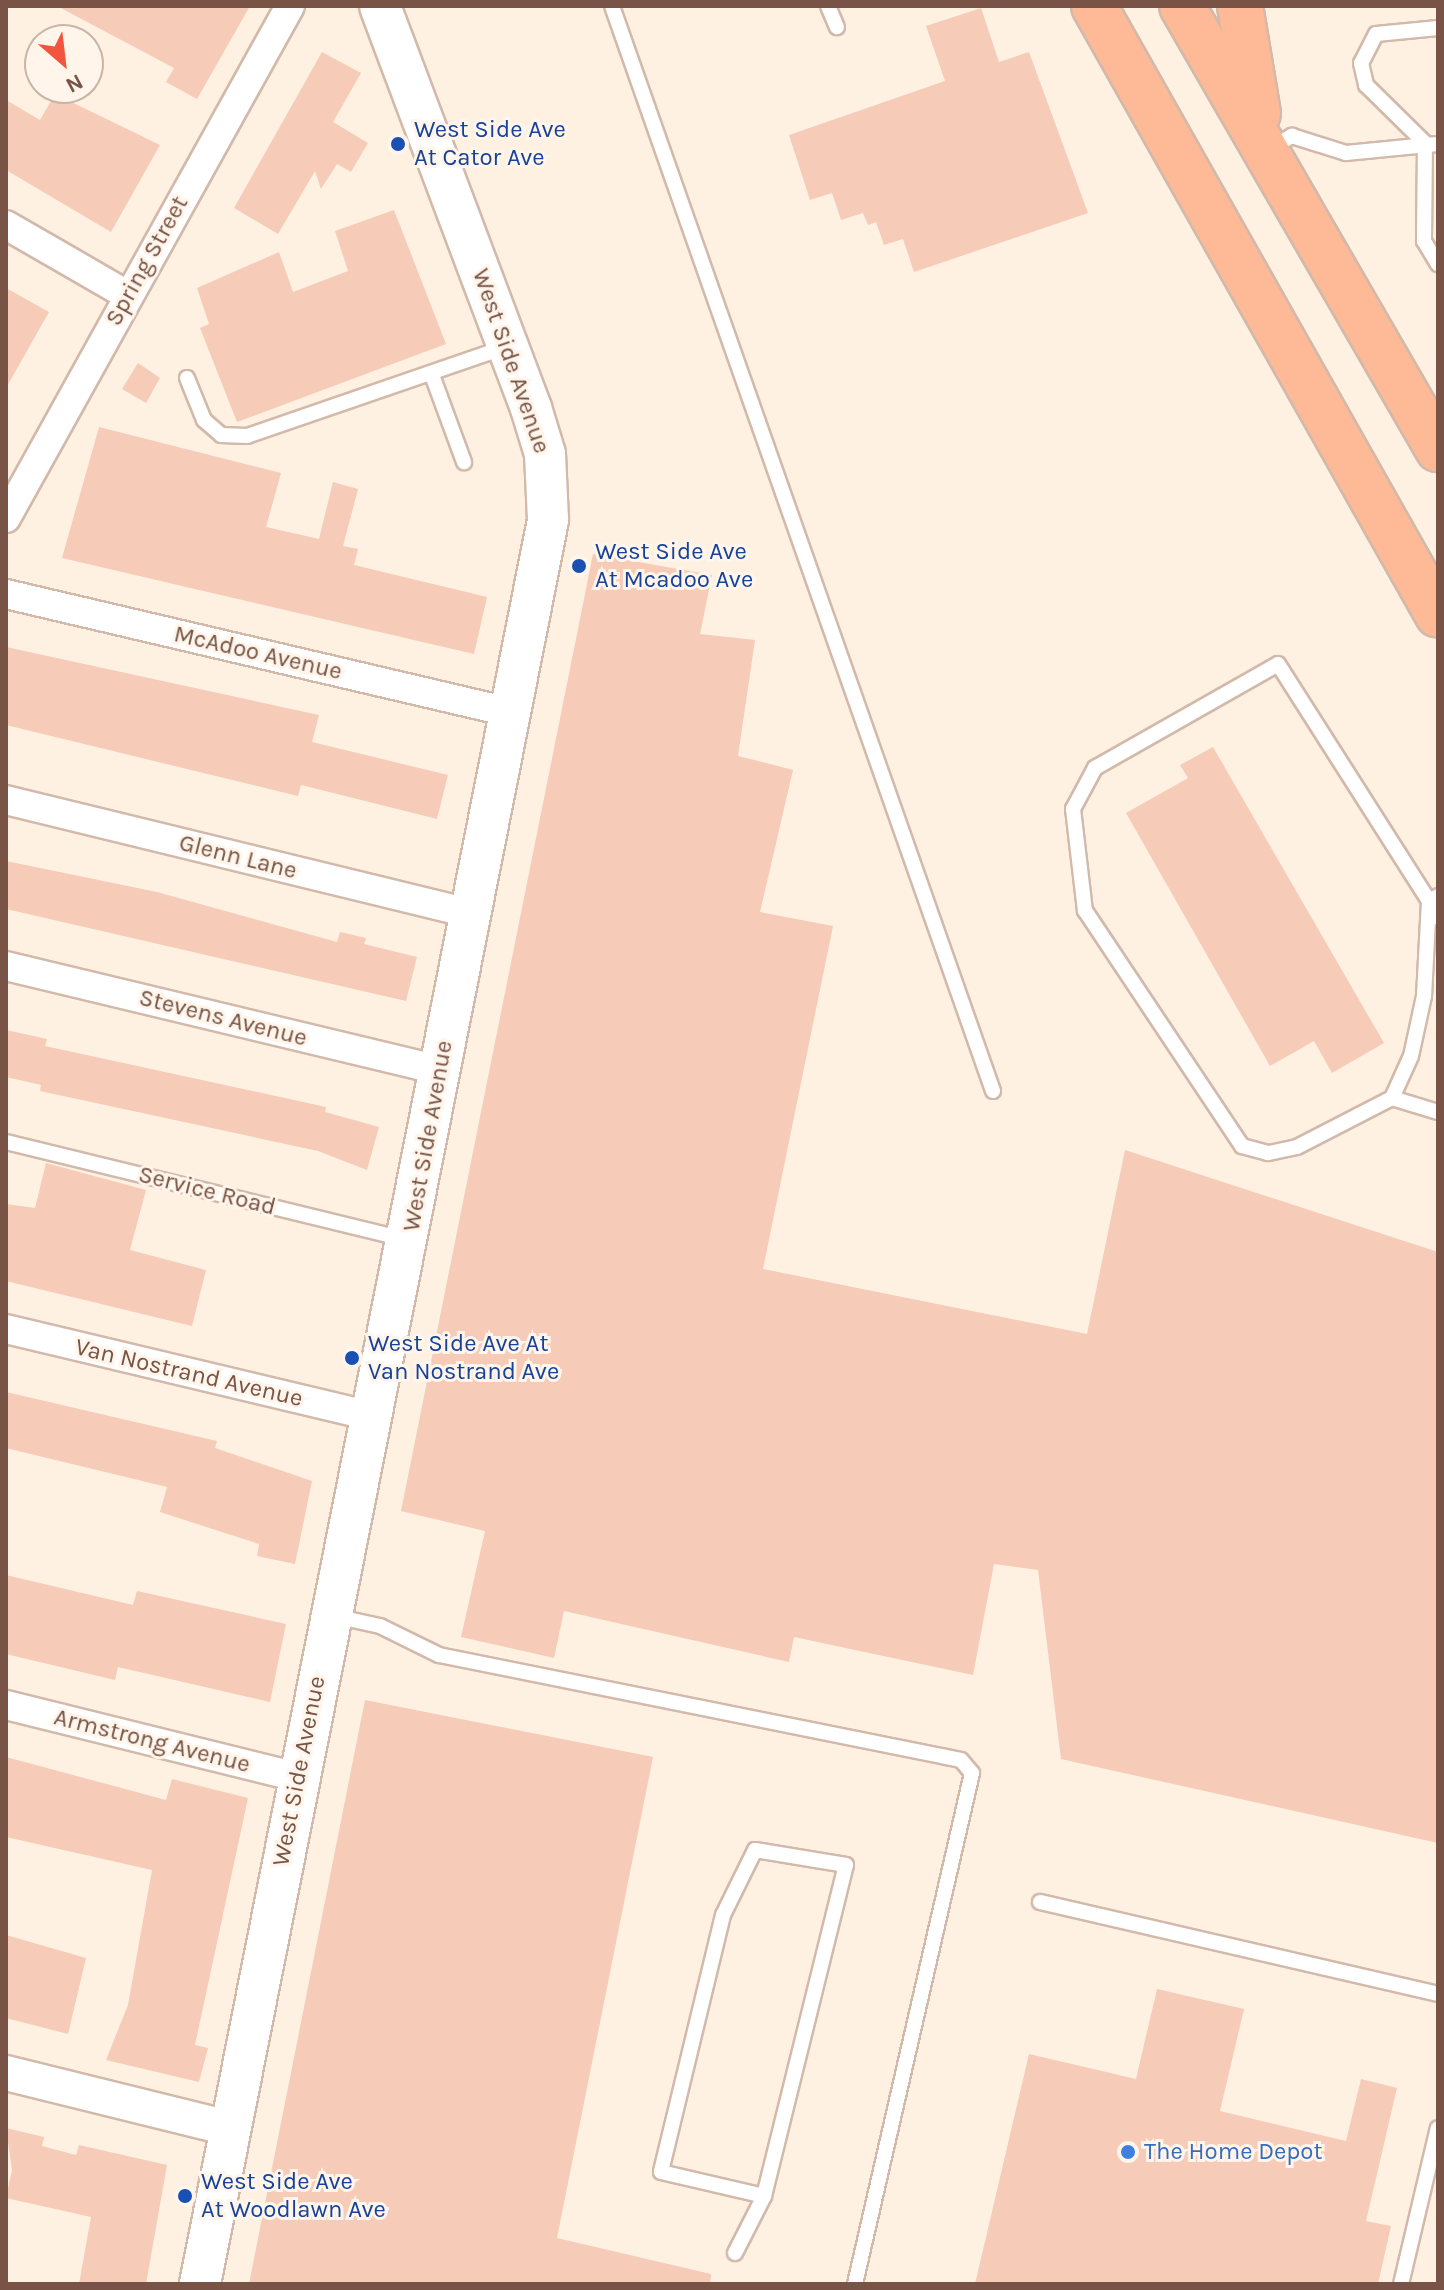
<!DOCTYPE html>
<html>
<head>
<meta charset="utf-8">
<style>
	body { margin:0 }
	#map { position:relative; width:1444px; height:2290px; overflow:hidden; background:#fef1e2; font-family:Karla,sans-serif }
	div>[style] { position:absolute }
	.building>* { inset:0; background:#f6cbb8 }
	.roads { filter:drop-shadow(2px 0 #d2b9aa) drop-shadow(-2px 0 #d2b9aa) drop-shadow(0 2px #d2b9aa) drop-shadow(0 -2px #d2b9aa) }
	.service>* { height:14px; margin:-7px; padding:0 7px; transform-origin:7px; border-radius:7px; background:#fff }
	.minor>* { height:28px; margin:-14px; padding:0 14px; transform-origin:14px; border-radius:14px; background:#fff }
	.tertiary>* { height:34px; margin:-17px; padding:0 17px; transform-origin:17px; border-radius:17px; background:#fff }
	.secondary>* { height:40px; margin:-20px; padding:0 20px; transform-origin:20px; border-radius:20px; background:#fff }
	.trunk>* { height:44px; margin:-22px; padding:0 22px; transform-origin:22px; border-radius:22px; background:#feba96 }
	.dots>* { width:22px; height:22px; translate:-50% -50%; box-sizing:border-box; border:4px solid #fff5ea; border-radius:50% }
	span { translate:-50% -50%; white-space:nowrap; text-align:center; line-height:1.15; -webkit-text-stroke:6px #fff5ea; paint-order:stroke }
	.transit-label { font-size:24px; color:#164399 }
	.left { translate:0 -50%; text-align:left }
	.street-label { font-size:24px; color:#785346 }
	.shop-label { font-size:24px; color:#366cbe }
	.frame { position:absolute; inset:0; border:8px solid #785346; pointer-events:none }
	.north { position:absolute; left:24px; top:24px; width:80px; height:80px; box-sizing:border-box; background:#fff5ea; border:2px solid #c9b4a8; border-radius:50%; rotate:152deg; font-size:22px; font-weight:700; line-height:32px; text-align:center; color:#785346 }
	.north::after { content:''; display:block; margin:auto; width:28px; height:36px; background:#f2553e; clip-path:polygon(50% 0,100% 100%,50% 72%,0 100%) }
</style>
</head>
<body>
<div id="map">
	<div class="building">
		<div style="clip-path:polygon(57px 6px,250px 6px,197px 99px,166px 82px,174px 68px)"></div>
		<div style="clip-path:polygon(981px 8px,999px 62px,1029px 52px,1088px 213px,914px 272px,903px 239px,884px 245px,876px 222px,868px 225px,863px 213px,841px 220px,832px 193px,810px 200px,789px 135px,945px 81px,926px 26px)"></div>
		<div style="clip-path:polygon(322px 52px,361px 73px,333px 122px,368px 143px,351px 172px,337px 164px,321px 189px,315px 171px,278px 234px,234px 208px)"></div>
		<div style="clip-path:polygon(55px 94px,160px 145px,111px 232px,6px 170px,6px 100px,40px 120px)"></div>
		<div style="clip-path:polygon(394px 210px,446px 344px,237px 422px,200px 328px,209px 324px,197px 288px,279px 252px,293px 292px,348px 271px,335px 231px)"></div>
		<div style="clip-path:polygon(6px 288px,49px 312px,6px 388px)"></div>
		<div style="clip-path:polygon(138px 363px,160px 378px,146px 403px,122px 389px)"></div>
		<div style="clip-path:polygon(99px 427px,281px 473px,266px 527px,319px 539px,333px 482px,358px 489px,343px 546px,358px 549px,354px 565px,487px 597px,474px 654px,62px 558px)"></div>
		<div style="clip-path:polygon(593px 554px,712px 575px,700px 634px,755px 640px,738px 756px,793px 770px,760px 912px,833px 926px,763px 1269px,1087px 1334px,1125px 1150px,1438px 1252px,1438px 1843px,1061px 1759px,1038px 1570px,994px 1564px,973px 1675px,794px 1637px,789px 1662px,564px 1611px,554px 1658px,461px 1637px,485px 1531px,401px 1511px)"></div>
		<div style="clip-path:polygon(6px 647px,319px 715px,312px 742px,448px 775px,437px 819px,301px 785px,298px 796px,6px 725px)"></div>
		<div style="clip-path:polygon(1213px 747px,1384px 1043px,1332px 1073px,1314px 1041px,1270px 1066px,1126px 813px,1188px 778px,1180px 765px)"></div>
		<div style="clip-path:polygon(6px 861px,157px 892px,337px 942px,340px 932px,366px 938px,364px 944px,417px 957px,406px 1001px,6px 909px)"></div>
		<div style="clip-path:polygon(6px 1030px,47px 1039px,45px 1046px,326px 1107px,325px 1112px,379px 1127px,367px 1170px,318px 1151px,40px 1091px,41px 1085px,6px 1077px)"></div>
		<div style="clip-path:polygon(46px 1163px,146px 1190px,130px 1250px,206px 1270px,192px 1326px,6px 1281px,6px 1204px,35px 1208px)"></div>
		<div style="clip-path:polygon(6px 1392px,217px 1441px,215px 1448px,312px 1481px,295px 1564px,257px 1556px,259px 1544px,160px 1512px,167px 1487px,6px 1448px)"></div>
		<div style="clip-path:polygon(6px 1575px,133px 1605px,137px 1591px,286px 1624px,270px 1702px,118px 1667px,115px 1680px,6px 1654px)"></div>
		<div style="clip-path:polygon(365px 1700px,653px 1757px,557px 2238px,711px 2274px,710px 2284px,249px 2284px)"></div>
		<div style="clip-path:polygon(6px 1757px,166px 1800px,172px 1779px,248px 1798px,195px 2045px,208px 2048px,199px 2082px,106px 2060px,128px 2005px,152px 1870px,6px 1837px)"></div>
		<div style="clip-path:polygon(6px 1935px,86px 1958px,68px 2034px,6px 2018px)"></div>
		<div style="clip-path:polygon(1157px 1989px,1244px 2009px,1220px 2111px,1346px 2141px,1361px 2079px,1397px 2088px,1366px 2221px,1391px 2226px,1378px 2284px,975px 2284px,1029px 2054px,1136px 2079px)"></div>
		<div style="clip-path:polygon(6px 2128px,44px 2137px,42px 2146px,76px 2155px,79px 2145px,167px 2165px,146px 2284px,79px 2284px,91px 2217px,6px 2198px,12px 2170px)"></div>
	</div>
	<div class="roads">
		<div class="service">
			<div style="left:612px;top:6px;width:1150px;rotate:70.65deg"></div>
			<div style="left:828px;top:6px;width:23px;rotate:67deg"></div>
			<div style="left:1438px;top:28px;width:62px;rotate:174.5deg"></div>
			<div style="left:1376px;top:34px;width:33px;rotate:117deg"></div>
			<div style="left:1361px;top:63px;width:23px;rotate:77deg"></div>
			<div style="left:1366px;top:85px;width:83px;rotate:44.5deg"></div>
			<div style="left:1425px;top:143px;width:98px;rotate:90.6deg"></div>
			<div style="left:1424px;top:241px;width:27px;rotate:59deg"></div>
			<div style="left:1270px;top:149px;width:26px;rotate:-31deg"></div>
			<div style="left:1292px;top:136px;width:57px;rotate:17.5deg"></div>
			<div style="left:1346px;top:153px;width:92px;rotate:-5.6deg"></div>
			<div style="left:432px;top:375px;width:93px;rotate:69.8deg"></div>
			<div style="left:187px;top:378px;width:45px;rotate:68deg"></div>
			<div style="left:204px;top:420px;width:23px;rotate:41deg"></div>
			<div style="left:221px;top:435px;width:26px;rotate:2deg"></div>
			<div style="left:247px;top:436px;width:273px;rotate:-19deg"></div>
			<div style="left:1438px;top:896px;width:10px;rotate:151deg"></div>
			<div style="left:1429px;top:901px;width:95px;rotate:93deg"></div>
			<div style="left:1424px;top:996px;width:61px;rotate:102.2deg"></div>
			<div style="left:1411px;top:1056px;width:46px;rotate:114.3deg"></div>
			<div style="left:1392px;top:1098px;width:107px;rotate:152.7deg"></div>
			<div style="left:1297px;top:1147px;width:30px;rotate:168deg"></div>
			<div style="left:1268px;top:1153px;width:27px;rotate:-165deg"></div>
			<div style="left:1242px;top:1146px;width:283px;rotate:-123.7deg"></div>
			<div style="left:1085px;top:911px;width:103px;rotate:-96.7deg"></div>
			<div style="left:1073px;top:809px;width:47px;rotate:-61.8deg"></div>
			<div style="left:1095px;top:768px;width:210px;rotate:-29.6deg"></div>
			<div style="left:1278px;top:664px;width:281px;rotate:57.5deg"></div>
			<div style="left:1429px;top:901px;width:19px;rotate:62deg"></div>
			<div style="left:1392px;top:1098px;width:48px;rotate:16.9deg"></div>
			<div style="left:6px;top:1142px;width:411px;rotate:13.7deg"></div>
			<div style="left:334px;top:1616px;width:47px;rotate:12.3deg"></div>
			<div style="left:380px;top:1626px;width:66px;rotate:26.2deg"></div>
			<div style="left:439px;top:1655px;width:532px;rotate:11.37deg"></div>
			<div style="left:961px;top:1760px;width:17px;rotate:50deg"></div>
			<div style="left:972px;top:1773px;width:524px;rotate:102.9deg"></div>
			<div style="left:1040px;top:1902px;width:408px;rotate:13deg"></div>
			<div style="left:735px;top:2253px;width:64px;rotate:-63deg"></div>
			<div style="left:764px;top:2196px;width:341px;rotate:-76.1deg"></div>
			<div style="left:846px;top:1865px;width:92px;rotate:-170.6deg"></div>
			<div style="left:755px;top:1850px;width:72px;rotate:116.2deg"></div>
			<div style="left:723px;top:1915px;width:264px;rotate:103.6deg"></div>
			<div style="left:661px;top:2172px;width:106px;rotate:13.1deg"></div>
			<div style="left:1401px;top:2284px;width:160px;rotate:-76.7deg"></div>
		</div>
		<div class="minor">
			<div style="left:6px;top:225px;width:140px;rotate:30deg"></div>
			<div style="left:6px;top:518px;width:585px;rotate:-60.98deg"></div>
			<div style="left:6px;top:594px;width:517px;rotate:13.2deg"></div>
			<div style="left:6px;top:800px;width:478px;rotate:13.7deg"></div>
			<div style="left:6px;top:966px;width:445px;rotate:13.5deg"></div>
			<div style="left:6px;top:1329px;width:376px;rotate:13.4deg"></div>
			<div style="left:6px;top:1705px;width:300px;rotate:13.9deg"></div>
		</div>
		<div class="tertiary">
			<div style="left:6px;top:2073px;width:230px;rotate:13.9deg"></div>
		</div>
		<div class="secondary">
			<div style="left:200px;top:2284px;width:1798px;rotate:-78.84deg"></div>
			<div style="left:548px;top:520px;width:66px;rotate:-92.6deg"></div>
			<div style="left:545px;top:454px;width:48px;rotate:-106.9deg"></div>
			<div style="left:531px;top:408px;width:429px;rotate:-110.6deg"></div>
		</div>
		<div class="trunk">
			<div style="left:1094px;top:6px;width:699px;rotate:60.54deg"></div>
			<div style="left:1182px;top:6px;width:512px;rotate:59.98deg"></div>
			<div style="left:1240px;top:6px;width:109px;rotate:80.5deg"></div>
		</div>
	</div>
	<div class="dots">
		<div style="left:398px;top:144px;background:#1a4fb4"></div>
		<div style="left:579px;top:566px;background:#1a4fb4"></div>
		<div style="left:352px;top:1358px;background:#1a4fb4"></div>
		<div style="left:1128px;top:2152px;background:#3f7fe0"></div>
		<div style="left:185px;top:2196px;background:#1a4fb4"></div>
	</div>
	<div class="transit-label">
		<span class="left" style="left:414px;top:144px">West Side Ave<br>At Cator Ave</span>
		<span class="left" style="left:595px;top:566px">West Side Ave<br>At Mcadoo Ave</span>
		<span class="left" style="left:368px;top:1358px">West Side Ave At<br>Van Nostrand Ave</span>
		<span class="left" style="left:201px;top:2196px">West Side Ave<br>At Woodlawn Ave</span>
	</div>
	<div class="street-label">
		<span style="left:147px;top:261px;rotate:-61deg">Spring Street</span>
		<span style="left:511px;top:361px;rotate:71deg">West Side Avenue</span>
		<span style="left:258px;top:653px;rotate:13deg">McAdoo Avenue</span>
		<span style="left:238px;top:857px;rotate:14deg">Glenn Lane</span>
		<span style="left:223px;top:1018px;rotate:14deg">Stevens Avenue</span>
		<span style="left:428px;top:1136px;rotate:-80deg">West Side Avenue</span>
		<span style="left:207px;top:1191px;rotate:14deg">Service Road</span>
		<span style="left:189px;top:1373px;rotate:13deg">Van Nostrand Avenue</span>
		<span style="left:152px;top:1741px;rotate:14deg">Armstrong Avenue</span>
		<span style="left:299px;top:1771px;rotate:-79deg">West Side Avenue</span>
	</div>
	<div class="shop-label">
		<span class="left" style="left:1144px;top:2152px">The Home Depot</span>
	</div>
	<div class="frame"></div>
	<div class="north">N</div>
</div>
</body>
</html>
